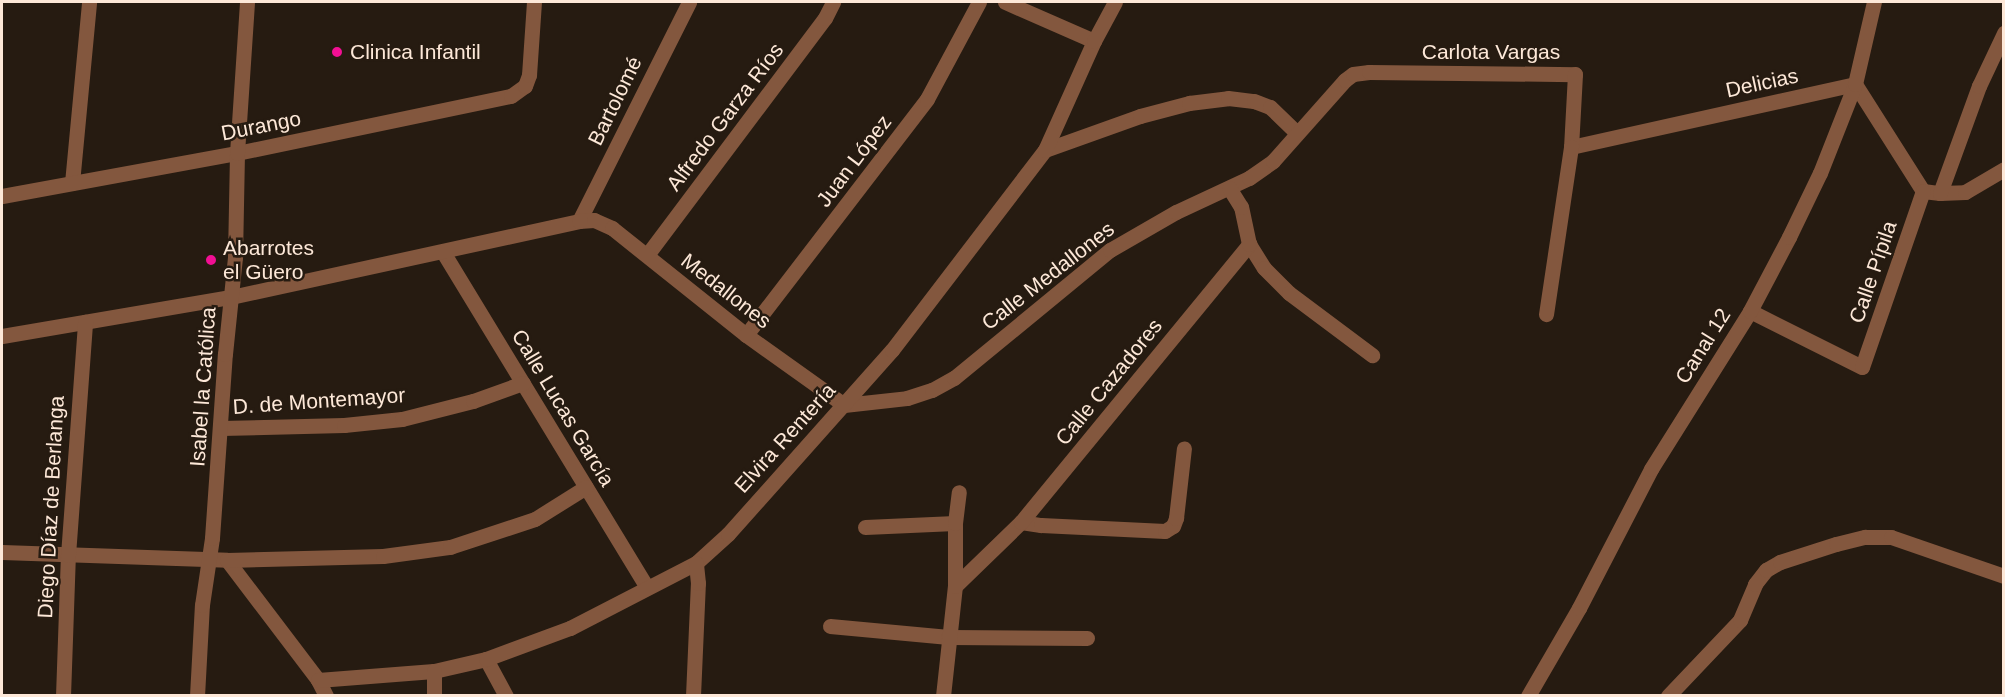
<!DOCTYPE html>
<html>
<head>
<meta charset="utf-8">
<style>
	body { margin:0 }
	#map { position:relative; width:2005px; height:697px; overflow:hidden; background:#261b11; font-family:Arial,sans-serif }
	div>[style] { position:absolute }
	.minor>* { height:15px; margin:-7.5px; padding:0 7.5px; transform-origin:7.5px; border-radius:7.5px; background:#83573e }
	.dots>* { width:16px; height:16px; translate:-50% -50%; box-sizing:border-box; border:3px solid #261b11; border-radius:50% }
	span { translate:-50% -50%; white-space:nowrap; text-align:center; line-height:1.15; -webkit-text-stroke:5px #261b11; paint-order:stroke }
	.poi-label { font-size:21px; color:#fde8d8 }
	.left { translate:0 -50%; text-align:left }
	.street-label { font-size:21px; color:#fde8d8 }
	.frame { position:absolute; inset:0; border:3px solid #fde8d8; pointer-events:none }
</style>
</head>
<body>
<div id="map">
	<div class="minor">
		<div style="left:1005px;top:2px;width:97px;rotate:23.7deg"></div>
		<div style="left:1571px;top:147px;width:291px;rotate:-12.5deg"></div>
		<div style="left:1855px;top:84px;width:127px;rotate:57.6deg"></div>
		<div style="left:1923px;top:191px;width:17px;rotate:7deg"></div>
		<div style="left:1940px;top:193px;width:25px;rotate:-2deg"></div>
		<div style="left:1965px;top:192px;width:45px;rotate:-30.5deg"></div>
		<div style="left:1045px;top:150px;width:101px;rotate:-19.7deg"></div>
		<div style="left:1140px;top:116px;width:51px;rotate:-14.9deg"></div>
		<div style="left:1189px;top:103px;width:39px;rotate:-7deg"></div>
		<div style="left:1228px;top:98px;width:26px;rotate:7deg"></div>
		<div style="left:1254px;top:101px;width:17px;rotate:21deg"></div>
		<div style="left:1270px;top:107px;width:36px;rotate:44deg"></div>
		<div style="left:72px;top:183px;width:182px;rotate:-84.6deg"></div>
		<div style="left:1940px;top:193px;width:114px;rotate:-70deg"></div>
		<div style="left:1979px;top:86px;width:59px;rotate:-64.7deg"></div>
		<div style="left:2px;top:196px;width:239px;rotate:-10.4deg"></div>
		<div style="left:237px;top:153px;width:280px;rotate:-11.8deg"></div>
		<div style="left:511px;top:96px;width:17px;rotate:-36deg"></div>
		<div style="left:525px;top:86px;width:12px;rotate:-70deg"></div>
		<div style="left:529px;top:75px;width:73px;rotate:-86.1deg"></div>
		<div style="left:579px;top:221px;width:245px;rotate:-63.3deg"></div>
		<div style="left:1249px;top:244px;width:28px;rotate:58deg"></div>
		<div style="left:1264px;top:268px;width:35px;rotate:45deg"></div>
		<div style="left:1289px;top:293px;width:104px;rotate:36.8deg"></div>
		<div style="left:443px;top:252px;width:392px;rotate:58.7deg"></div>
		<div style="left:647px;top:255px;width:296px;rotate:-53.1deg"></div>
		<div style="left:825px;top:18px;width:18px;rotate:-63deg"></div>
		<div style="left:1750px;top:311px;width:125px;rotate:26.6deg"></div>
		<div style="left:1862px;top:367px;width:186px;rotate:-70.9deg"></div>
		<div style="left:746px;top:335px;width:297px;rotate:-52.5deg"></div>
		<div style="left:927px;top:99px;width:110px;rotate:-61.8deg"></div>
		<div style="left:2px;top:336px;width:232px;rotate:-9.7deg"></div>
		<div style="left:231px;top:297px;width:356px;rotate:-12.3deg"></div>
		<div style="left:579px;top:221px;width:15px;rotate:-4deg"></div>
		<div style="left:594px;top:220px;width:20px;rotate:24deg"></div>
		<div style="left:612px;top:228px;width:171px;rotate:38.6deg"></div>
		<div style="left:746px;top:335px;width:120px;rotate:35.5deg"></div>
		<div style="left:844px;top:405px;width:63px;rotate:-6.3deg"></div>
		<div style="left:907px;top:398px;width:26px;rotate:-18deg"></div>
		<div style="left:932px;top:390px;width:25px;rotate:-29deg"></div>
		<div style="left:954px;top:378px;width:202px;rotate:-39.4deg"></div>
		<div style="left:1110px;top:250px;width:76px;rotate:-29.9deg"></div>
		<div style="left:1176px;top:212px;width:81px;rotate:-25deg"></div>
		<div style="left:1249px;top:178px;width:29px;rotate:-35deg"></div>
		<div style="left:1273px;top:161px;width:108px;rotate:-48.4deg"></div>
		<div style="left:1345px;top:80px;width:10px;rotate:-37deg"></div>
		<div style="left:1353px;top:74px;width:16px;rotate:-7deg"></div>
		<div style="left:1369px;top:72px;width:206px;rotate:0.6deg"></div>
		<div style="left:1575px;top:74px;width:73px;rotate:93.1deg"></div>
		<div style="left:1571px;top:147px;width:169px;rotate:98.5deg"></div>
		<div style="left:221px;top:428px;width:123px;rotate:-1.4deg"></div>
		<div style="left:344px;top:425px;width:58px;rotate:-5.9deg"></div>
		<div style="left:402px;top:419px;width:73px;rotate:-14.2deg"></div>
		<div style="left:473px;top:401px;width:53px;rotate:-19.8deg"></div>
		<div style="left:1021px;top:522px;width:20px;rotate:9deg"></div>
		<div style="left:1041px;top:525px;width:124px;rotate:2.8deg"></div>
		<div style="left:1165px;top:531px;width:9px;rotate:-32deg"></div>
		<div style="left:1173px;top:526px;width:9px;rotate:-69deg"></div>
		<div style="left:1176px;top:518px;width:70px;rotate:-83.5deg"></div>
		<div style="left:865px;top:527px;width:90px;rotate:-2.5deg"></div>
		<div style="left:2px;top:552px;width:225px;rotate:2deg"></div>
		<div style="left:227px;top:560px;width:151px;rotate:52.8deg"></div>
		<div style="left:318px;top:680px;width:18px;rotate:63deg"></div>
		<div style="left:227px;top:560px;width:156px;rotate:-1.5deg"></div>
		<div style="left:383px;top:556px;width:68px;rotate:-7.7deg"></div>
		<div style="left:450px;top:547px;width:89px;rotate:-18.2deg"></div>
		<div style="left:535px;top:519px;width:60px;rotate:-32.1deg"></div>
		<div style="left:955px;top:586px;width:92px;rotate:-44.1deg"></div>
		<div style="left:1021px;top:522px;width:360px;rotate:-50.6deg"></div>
		<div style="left:1249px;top:244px;width:38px;rotate:-102deg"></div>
		<div style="left:1241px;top:207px;width:22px;rotate:-122deg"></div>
		<div style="left:830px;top:626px;width:119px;rotate:5.3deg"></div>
		<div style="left:948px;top:637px;width:139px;rotate:0.4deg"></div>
		<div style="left:486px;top:659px;width:42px;rotate:61.6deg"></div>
		<div style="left:318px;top:680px;width:116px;rotate:-4.4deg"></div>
		<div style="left:434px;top:671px;width:53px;rotate:-13deg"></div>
		<div style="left:486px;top:659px;width:90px;rotate:-20.3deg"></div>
		<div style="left:570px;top:628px;width:142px;rotate:-27.3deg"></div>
		<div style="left:696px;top:563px;width:43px;rotate:-42.2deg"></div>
		<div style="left:728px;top:534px;width:246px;rotate:-48.3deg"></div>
		<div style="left:892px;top:350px;width:252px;rotate:-52.6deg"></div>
		<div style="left:1045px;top:150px;width:120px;rotate:-65.8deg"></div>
		<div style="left:1094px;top:41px;width:44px;rotate:-61.7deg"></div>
		<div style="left:63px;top:696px;width:141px;rotate:-88deg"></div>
		<div style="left:68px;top:555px;width:234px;rotate:-85.8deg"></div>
		<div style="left:197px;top:696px;width:91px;rotate:-86.9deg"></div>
		<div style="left:202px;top:605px;width:68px;rotate:-81.5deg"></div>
		<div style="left:212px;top:538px;width:184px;rotate:-86deg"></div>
		<div style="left:225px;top:354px;width:98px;rotate:-84.1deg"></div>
		<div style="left:235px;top:257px;width:104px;rotate:-88.9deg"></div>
		<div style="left:237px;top:153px;width:151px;rotate:-86.2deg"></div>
		<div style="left:434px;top:696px;width:25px;rotate:-90deg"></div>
		<div style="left:693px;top:696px;width:113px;rotate:-87.5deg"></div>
		<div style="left:698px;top:583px;width:20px;rotate:-96deg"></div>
		<div style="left:943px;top:696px;width:111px;rotate:-83.8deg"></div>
		<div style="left:955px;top:586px;width:63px;rotate:-90deg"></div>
		<div style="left:955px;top:523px;width:31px;rotate:-83deg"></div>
		<div style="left:1528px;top:696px;width:102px;rotate:-59.9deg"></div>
		<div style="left:1579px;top:608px;width:157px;rotate:-62.6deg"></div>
		<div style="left:1651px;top:469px;width:186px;rotate:-57.9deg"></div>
		<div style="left:1750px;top:311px;width:84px;rotate:-62.2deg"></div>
		<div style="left:1789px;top:237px;width:71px;rotate:-64.2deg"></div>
		<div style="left:1820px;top:173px;width:96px;rotate:-68.5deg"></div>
		<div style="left:1855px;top:84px;width:84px;rotate:-77deg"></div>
		<div style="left:1668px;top:696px;width:105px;rotate:-46.5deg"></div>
		<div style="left:1740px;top:620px;width:39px;rotate:-67deg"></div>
		<div style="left:1755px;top:584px;width:18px;rotate:-52deg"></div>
		<div style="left:1766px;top:570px;width:16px;rotate:-30deg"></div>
		<div style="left:1780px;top:562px;width:59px;rotate:-17.8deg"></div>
		<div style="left:1836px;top:544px;width:30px;rotate:-14deg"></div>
		<div style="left:1865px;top:537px;width:26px"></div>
		<div style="left:1891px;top:537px;width:120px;rotate:19deg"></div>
	</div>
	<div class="dots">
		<div style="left:337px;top:52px;background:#f20f94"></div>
		<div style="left:211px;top:260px;background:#f20f94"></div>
	</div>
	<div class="poi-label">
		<span class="left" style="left:350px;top:52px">Clinica Infantil</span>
		<span class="left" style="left:223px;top:260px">Abarrotes<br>el Güero</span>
	</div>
	<div class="street-label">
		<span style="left:1491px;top:52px">Carlota Vargas</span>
		<span style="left:1762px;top:83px;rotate:-12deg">Delicias</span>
		<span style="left:615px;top:101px;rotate:-64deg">Bartolomé</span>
		<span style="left:725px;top:117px;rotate:-53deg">Alfredo Garza Ríos</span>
		<span style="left:261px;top:126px;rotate:-11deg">Durango</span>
		<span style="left:854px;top:161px;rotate:-53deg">Juan López</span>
		<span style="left:1873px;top:272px;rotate:-71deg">Calle Pípila</span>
		<span style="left:1048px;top:276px;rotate:-38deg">Calle Medallones</span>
		<span style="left:726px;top:291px;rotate:38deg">Medallones</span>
		<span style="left:1703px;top:346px;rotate:-58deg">Canal 12</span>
		<span style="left:1109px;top:382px;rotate:-51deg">Calle Cazadores</span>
		<span style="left:203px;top:387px;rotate:-86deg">Isabel la Católica</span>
		<span style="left:319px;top:401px;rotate:-4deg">D. de Montemayor</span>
		<span style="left:563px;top:408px;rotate:59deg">Calle Lucas García</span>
		<span style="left:785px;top:438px;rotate:-48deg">Elvira Rentería</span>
		<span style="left:51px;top:507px;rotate:-87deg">Diego Díaz de Berlanga</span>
	</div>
	<div class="frame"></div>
</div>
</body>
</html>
